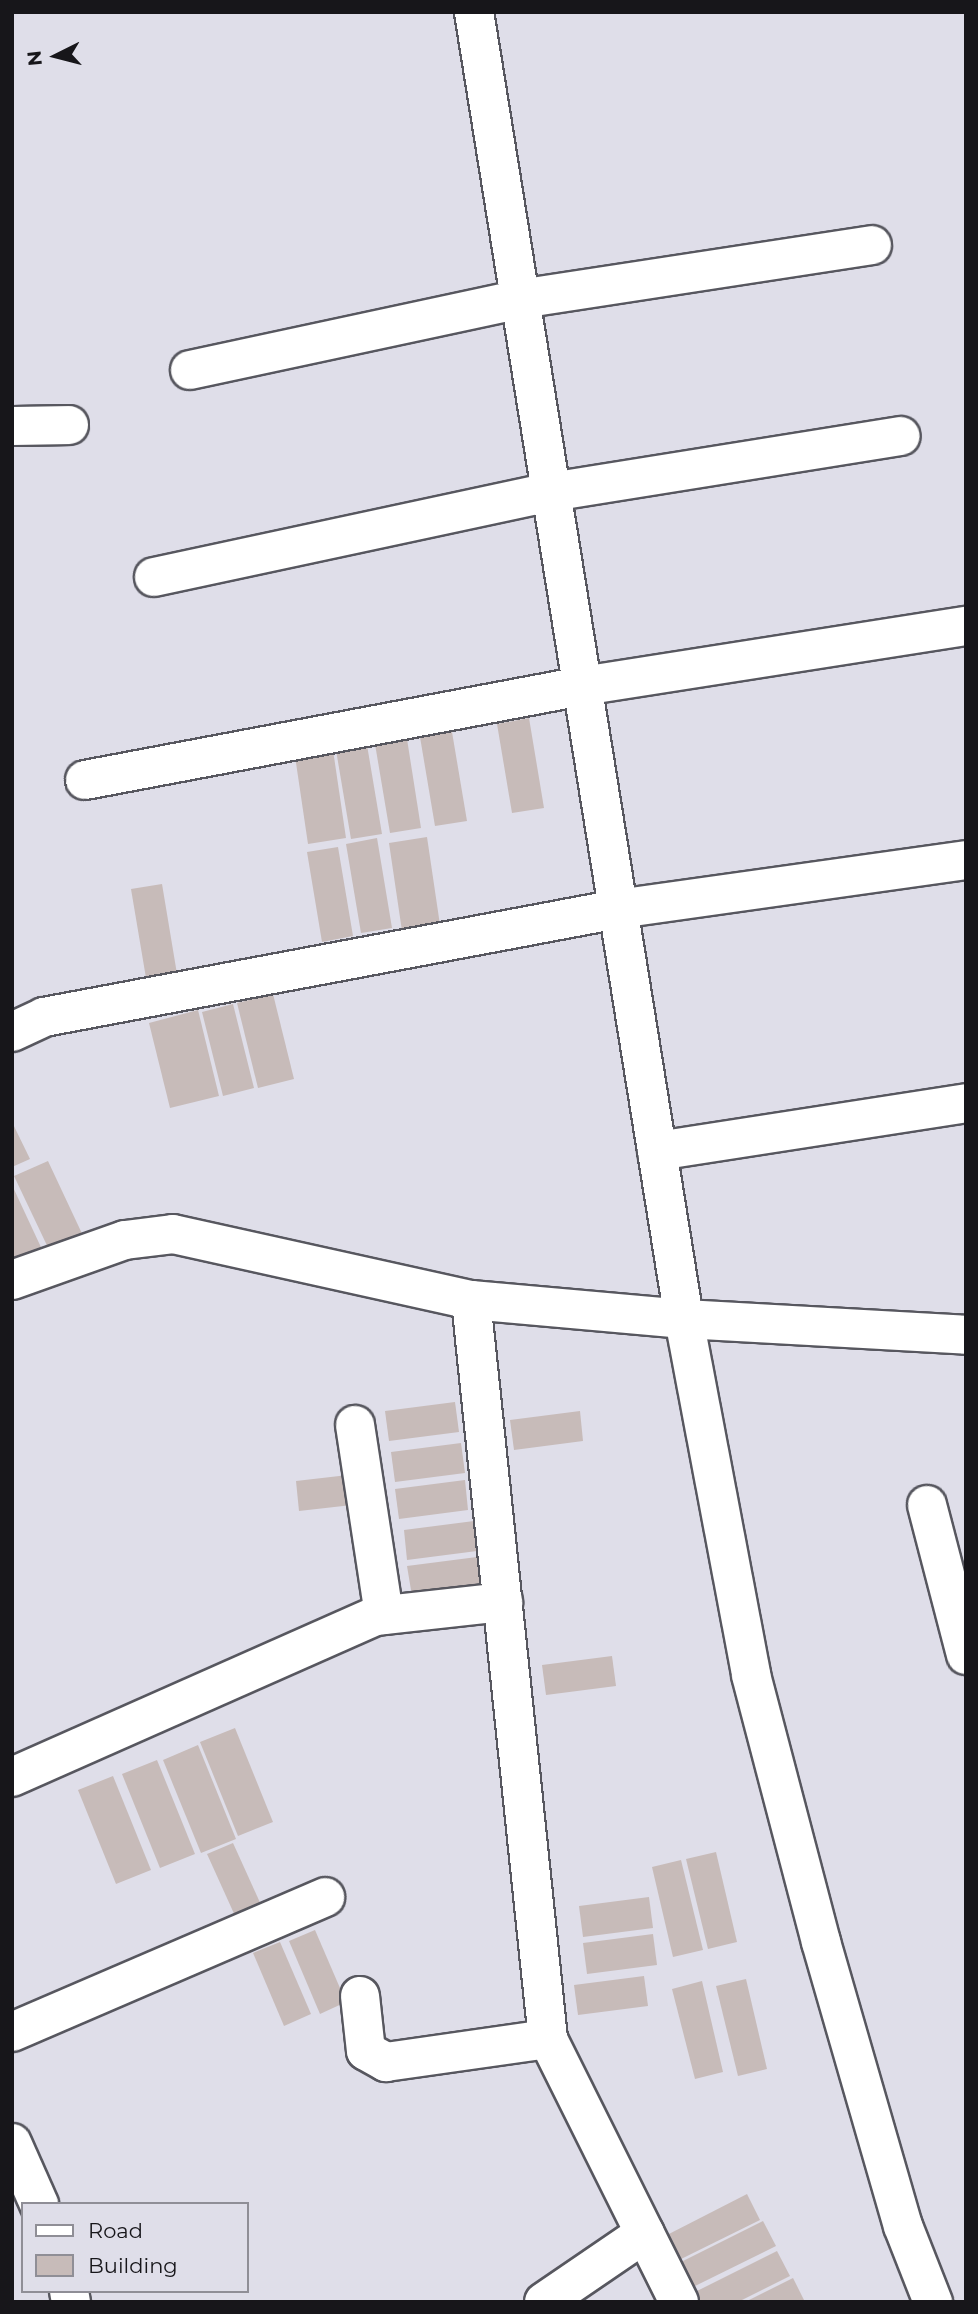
<!DOCTYPE html>
<html>
<head>
<meta charset="utf-8">
<style>
	body { margin:0 }
	#map { position:relative; width:978px; height:2314px; overflow:hidden; background:#dfdee9; font-family:Montserrat,sans-serif }
	div>[style] { position:absolute }
	.building>* { inset:0; background:#c7bbb9 }
	.roads { filter:drop-shadow(2px 0 #57575f) drop-shadow(-2px 0 #57575f) drop-shadow(0 2px #57575f) drop-shadow(0 -2px #57575f) }
	.minor>* { height:38px; margin:-19px; padding:0 19px; transform-origin:19px; border-radius:19px; background:#fff }
	span { translate:-50% -50%; white-space:nowrap; text-align:center; line-height:1.15; -webkit-text-stroke:7px #dfdee9; paint-order:stroke }
	.frame { position:absolute; inset:0; border:14px solid #17161a; pointer-events:none }
	.legend { position:absolute; left:21px; top:2202px; width:228px; height:91px; box-sizing:border-box; background:#dfdee9; border:2px solid #8f8e96; margin:0; padding:9px 12px; list-style:none; font-size:21px; color:#17161a }
	.legend li { display:flex; align-items:center; gap:14px; height:35px }
	.legend b { width:35px; border:2px solid #8f8e96 }
	.north { position:absolute; left:21px; top:21px; width:70px; height:70px; -webkit-text-stroke:5px #dfdee9; paint-order:stroke; rotate:264deg; font-size:19px; font-weight:700; line-height:28px; text-align:center; color:#17161a }
	.north::after { content:''; display:block; margin:auto; width:24px; height:32px; background:#17161a; clip-path:polygon(50% 0,100% 100%,50% 72%,0 100%) }
</style>
</head>
<body>
<div id="map">
	<div class="building">
		<div style="clip-path:polygon(529px 718px,544px 808px,512px 813px,497px 724px)"></div>
		<div style="clip-path:polygon(452px 732px,467px 821px,435px 826px,420px 737px)"></div>
		<div style="clip-path:polygon(407px 739px,421px 828px,390px 833px,375px 744px)"></div>
		<div style="clip-path:polygon(367px 745px,382px 834px,351px 839px,336px 750px)"></div>
		<div style="clip-path:polygon(333px 750px,346px 838px,308px 844px,295px 756px)"></div>
		<div style="clip-path:polygon(427px 837px,440px 925px,402px 931px,389px 843px)"></div>
		<div style="clip-path:polygon(377px 838px,392px 928px,361px 933px,346px 844px)"></div>
		<div style="clip-path:polygon(338px 847px,353px 936px,322px 942px,307px 852px)"></div>
		<div style="clip-path:polygon(162px 884px,177px 974px,146px 978px,131px 889px)"></div>
		<div style="clip-path:polygon(273px 994px,294px 1079px,258px 1088px,237px 1003px)"></div>
		<div style="clip-path:polygon(233px 1004px,254px 1088px,223px 1096px,202px 1012px)"></div>
		<div style="clip-path:polygon(198px 1010px,219px 1096px,170px 1108px,149px 1023px)"></div>
		<div style="clip-path:polygon(12px 1122px,30px 1159px,12px 1167px)"></div>
		<div style="clip-path:polygon(48px 1161px,85px 1240px,52px 1256px,14px 1176px)"></div>
		<div style="clip-path:polygon(12px 1185px,46px 1258px,12px 1272px)"></div>
		<div style="clip-path:polygon(455px 1402px,459px 1432px,389px 1441px,385px 1411px)"></div>
		<div style="clip-path:polygon(580px 1411px,583px 1441px,514px 1450px,510px 1420px)"></div>
		<div style="clip-path:polygon(461px 1443px,465px 1473px,395px 1482px,391px 1452px)"></div>
		<div style="clip-path:polygon(348px 1475px,352px 1505px,299px 1511px,296px 1481px)"></div>
		<div style="clip-path:polygon(465px 1480px,468px 1510px,399px 1519px,395px 1489px)"></div>
		<div style="clip-path:polygon(474px 1521px,477px 1551px,407px 1560px,404px 1530px)"></div>
		<div style="clip-path:polygon(477px 1557px,482px 1587px,412px 1596px,407px 1566px)"></div>
		<div style="clip-path:polygon(612px 1656px,616px 1686px,546px 1695px,542px 1665px)"></div>
		<div style="clip-path:polygon(235px 1728px,273px 1822px,238px 1836px,200px 1742px)"></div>
		<div style="clip-path:polygon(198px 1745px,236px 1839px,201px 1853px,163px 1760px)"></div>
		<div style="clip-path:polygon(157px 1760px,195px 1854px,160px 1868px,122px 1774px)"></div>
		<div style="clip-path:polygon(113px 1776px,151px 1870px,116px 1884px,78px 1790px)"></div>
		<div style="clip-path:polygon(233px 1843px,262px 1907px,236px 1918px,207px 1854px)"></div>
		<div style="clip-path:polygon(716px 1852px,737px 1942px,708px 1949px,686px 1859px)"></div>
		<div style="clip-path:polygon(681px 1860px,703px 1950px,673px 1957px,652px 1867px)"></div>
		<div style="clip-path:polygon(649px 1897px,653px 1928px,583px 1937px,579px 1906px)"></div>
		<div style="clip-path:polygon(315px 1930px,346px 2002px,320px 2014px,289px 1941px)"></div>
		<div style="clip-path:polygon(653px 1934px,657px 1965px,587px 1974px,583px 1943px)"></div>
		<div style="clip-path:polygon(280px 1942px,311px 2014px,284px 2026px,253px 1953px)"></div>
		<div style="clip-path:polygon(644px 1976px,648px 2006px,578px 2015px,574px 1985px)"></div>
		<div style="clip-path:polygon(746px 1979px,767px 2069px,738px 2076px,716px 1986px)"></div>
		<div style="clip-path:polygon(702px 1981px,723px 2072px,695px 2079px,672px 1989px)"></div>
		<div style="clip-path:polygon(747px 2194px,760px 2220px,677px 2261px,665px 2236px)"></div>
		<div style="clip-path:polygon(763px 2221px,776px 2246px,693px 2287px,681px 2262px)"></div>
		<div style="clip-path:polygon(777px 2251px,790px 2276px,738px 2302px,700px 2302px,695px 2292px)"></div>
		<div style="clip-path:polygon(793px 2278px,805px 2302px,745px 2302px)"></div>
	</div>
	<div class="roads">
		<div class="minor">
			<div style="left:474px;top:12px;width:1324px;rotate:80.87deg"></div>
			<div style="left:684px;top:1319px;width:362px;rotate:79.3deg"></div>
			<div style="left:751px;top:1675px;width:276px;rotate:75.3deg"></div>
			<div style="left:821px;top:1942px;width:296px;rotate:73.9deg"></div>
			<div style="left:903px;top:2226px;width:82px;rotate:68.5deg"></div>
			<div style="left:190px;top:370px;width:338px;rotate:-12.1deg"></div>
			<div style="left:520px;top:299px;width:356px;rotate:-8.7deg"></div>
			<div style="left:12px;top:426px;width:57px;rotate:-1deg"></div>
			<div style="left:154px;top:577px;width:406px;rotate:-12.1deg"></div>
			<div style="left:551px;top:492px;width:354px;rotate:-9.1deg"></div>
			<div style="left:85px;top:780px;width:506px;rotate:-10.71deg"></div>
			<div style="left:582px;top:686px;width:389px;rotate:-8.9deg"></div>
			<div style="left:12px;top:1032px;width:35px;rotate:-25deg"></div>
			<div style="left:44px;top:1017px;width:584px;rotate:-10.66deg"></div>
			<div style="left:618px;top:909px;width:351px;rotate:-8deg"></div>
			<div style="left:657px;top:1151px;width:313px;rotate:-8.8deg"></div>
			<div style="left:12px;top:1280px;width:120px;rotate:-19.5deg"></div>
			<div style="left:125px;top:1240px;width:48px;rotate:-7.1deg"></div>
			<div style="left:173px;top:1234px;width:305px;rotate:12.5deg"></div>
			<div style="left:355px;top:1425px;width:192px;rotate:81.3deg"></div>
			<div style="left:927px;top:1505px;width:155px;rotate:75.4deg"></div>
			<div style="left:12px;top:1777px;width:398px;rotate:-23.9deg"></div>
			<div style="left:376px;top:1616px;width:128px;rotate:-6.3deg"></div>
			<div style="left:360px;top:1996px;width:55px;rotate:83.8deg"></div>
			<div style="left:366px;top:2051px;width:23px;rotate:29deg"></div>
			<div style="left:386px;top:2062px;width:164px;rotate:-8.1deg"></div>
			<div style="left:12px;top:2032px;width:341px;rotate:-23.3deg"></div>
			<div style="left:12px;top:2143px;width:67px;rotate:66.1deg"></div>
			<div style="left:69px;top:2291px;width:11px;rotate:80deg"></div>
			<div style="left:544px;top:2302px;width:122px;rotate:-34.3deg"></div>
			<div style="left:679px;top:2302px;width:294px;rotate:-116.5deg"></div>
			<div style="left:548px;top:2039px;width:743px;rotate:-95.95deg"></div>
			<div style="left:471px;top:1300px;width:214px;rotate:5.1deg"></div>
			<div style="left:684px;top:1319px;width:282px;rotate:3.2deg"></div>
		</div>
	</div>
	<div class="frame"></div>
	<ul class="legend">
	<li><b style="height:9px;background:#fff"></b>Road</li>
	<li><b style="height:19px;background:#c7bbb9"></b>Building</li>
	</ul>
	<div class="north">N</div>
</div>
</body>
</html>
